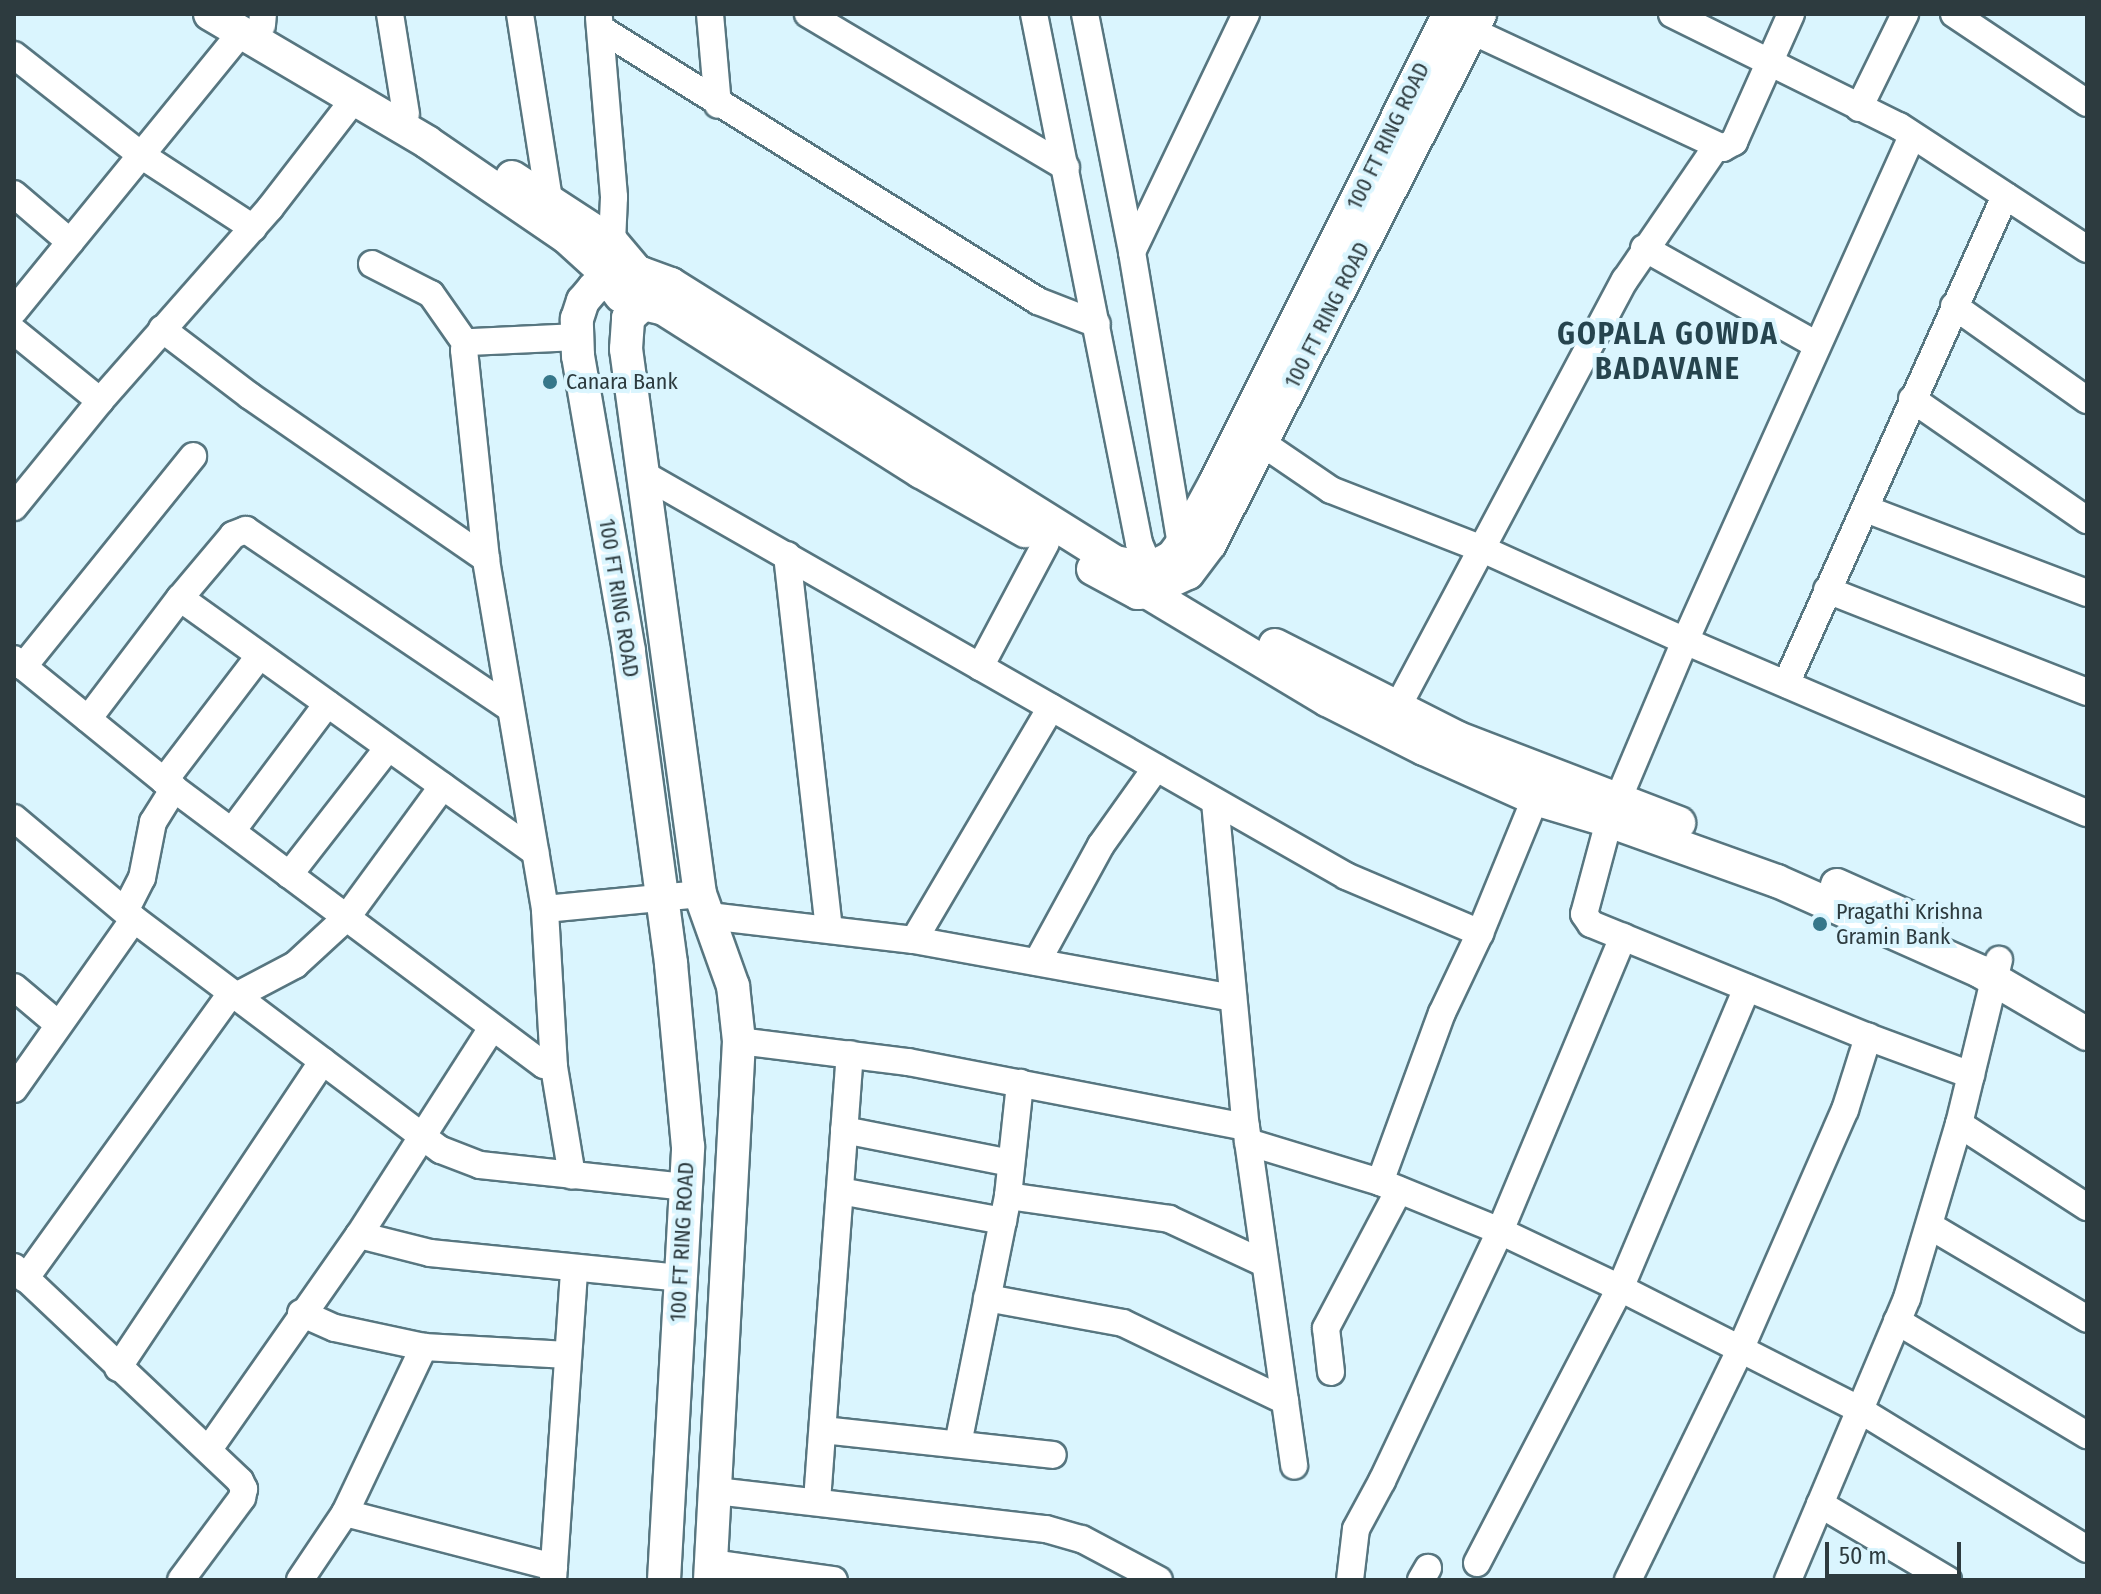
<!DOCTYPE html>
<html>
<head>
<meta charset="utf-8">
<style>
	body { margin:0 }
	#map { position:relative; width:2101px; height:1594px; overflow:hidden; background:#daf5fe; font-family:"Fira Sans Condensed",sans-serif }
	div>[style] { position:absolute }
	.roads { filter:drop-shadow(2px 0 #577680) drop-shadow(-2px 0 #577680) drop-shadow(0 2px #577680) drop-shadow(0 -2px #577680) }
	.minor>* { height:26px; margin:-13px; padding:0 13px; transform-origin:13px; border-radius:13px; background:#fff }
	.major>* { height:32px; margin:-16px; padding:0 16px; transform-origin:16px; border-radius:16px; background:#fff }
	.dots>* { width:22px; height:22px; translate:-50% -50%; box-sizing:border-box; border:4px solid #daf5fe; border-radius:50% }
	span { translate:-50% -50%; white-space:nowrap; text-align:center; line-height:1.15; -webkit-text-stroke:8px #daf5fe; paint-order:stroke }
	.street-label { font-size:22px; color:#2d3b3f }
	.poi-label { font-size:22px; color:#2d3b3f }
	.left { translate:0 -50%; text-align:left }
	.district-label { font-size:30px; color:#26444e; font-weight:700; letter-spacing:2px }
	.frame { position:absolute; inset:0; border:16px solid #2d3b3f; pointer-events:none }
	.scale { position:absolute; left:1825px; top:1542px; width:136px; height:36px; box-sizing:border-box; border:4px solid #2d3b3f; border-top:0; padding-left:10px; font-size:24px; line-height:28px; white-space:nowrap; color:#2d3b3f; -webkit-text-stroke:6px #daf5fe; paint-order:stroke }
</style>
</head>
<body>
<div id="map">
	<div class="roads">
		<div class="minor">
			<div style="left:390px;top:14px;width:101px;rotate:80.9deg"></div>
			<div style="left:520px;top:14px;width:187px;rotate:81.1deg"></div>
			<div style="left:549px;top:199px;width:17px;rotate:93deg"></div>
			<div style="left:710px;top:14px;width:91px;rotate:85deg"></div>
			<div style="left:808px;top:14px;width:300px;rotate:30.7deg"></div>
			<div style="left:1034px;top:14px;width:539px;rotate:78.77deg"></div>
			<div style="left:1139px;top:543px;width:28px;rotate:67deg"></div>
			<div style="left:1085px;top:14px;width:243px;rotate:78.8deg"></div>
			<div style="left:1132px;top:252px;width:297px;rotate:80.5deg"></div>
			<div style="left:1672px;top:14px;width:253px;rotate:26.3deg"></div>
			<div style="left:1899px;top:126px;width:225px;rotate:33.2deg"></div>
			<div style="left:1954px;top:14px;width:160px;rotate:33.8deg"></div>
			<div style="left:599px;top:18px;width:180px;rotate:85.2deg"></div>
			<div style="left:614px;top:197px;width:45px;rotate:92.5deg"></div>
			<div style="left:612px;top:242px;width:16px;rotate:117deg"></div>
			<div style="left:262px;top:25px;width:11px;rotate:-85deg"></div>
			<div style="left:601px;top:29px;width:515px;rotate:31.9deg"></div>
			<div style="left:1038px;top:301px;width:63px;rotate:21.3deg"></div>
			<div style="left:1472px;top:31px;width:277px;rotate:25deg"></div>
			<div style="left:1723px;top:148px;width:13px;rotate:-29deg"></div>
			<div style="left:1734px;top:142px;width:140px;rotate:-66deg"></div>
			<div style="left:14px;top:55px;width:162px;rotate:38.2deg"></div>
			<div style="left:141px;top:155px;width:134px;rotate:33.1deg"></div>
			<div style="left:1859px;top:108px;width:105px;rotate:-63.9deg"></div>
			<div style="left:1912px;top:136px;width:554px;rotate:114.2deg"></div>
			<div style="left:1685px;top:641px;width:195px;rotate:112.9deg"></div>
			<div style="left:1609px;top:821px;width:96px;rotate:105deg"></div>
			<div style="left:1584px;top:914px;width:12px;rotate:55deg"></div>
			<div style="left:1591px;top:924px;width:299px;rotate:22.2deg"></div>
			<div style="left:1868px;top:1037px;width:110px;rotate:20.3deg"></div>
			<div style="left:14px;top:194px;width:74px;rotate:40.6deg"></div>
			<div style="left:1644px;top:248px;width:198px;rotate:29.3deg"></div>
			<div style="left:1132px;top:252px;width:264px;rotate:-64.4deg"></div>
			<div style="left:372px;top:264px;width:66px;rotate:27deg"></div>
			<div style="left:431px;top:294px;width:61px;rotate:55deg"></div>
			<div style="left:1954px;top:306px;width:163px;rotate:35.3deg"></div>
			<div style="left:14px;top:311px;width:359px;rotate:-50.8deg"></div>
			<div style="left:162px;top:329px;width:111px;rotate:37.3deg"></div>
			<div style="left:250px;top:396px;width:287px;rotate:34.6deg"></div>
			<div style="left:14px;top:331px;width:111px;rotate:39.1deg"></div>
			<div style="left:1912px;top:399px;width:213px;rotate:34.7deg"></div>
			<div style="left:1262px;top:443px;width:83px;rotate:34.3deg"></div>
			<div style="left:1331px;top:490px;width:160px;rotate:21.3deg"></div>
			<div style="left:1480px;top:548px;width:225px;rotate:24.4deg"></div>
			<div style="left:1685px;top:641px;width:437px;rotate:23.2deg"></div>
			<div style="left:643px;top:474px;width:810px;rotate:29.76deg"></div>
			<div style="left:1346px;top:876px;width:146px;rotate:23deg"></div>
			<div style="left:14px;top:507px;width:136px;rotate:-50.9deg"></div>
			<div style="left:100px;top:401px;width:257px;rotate:-48.6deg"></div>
			<div style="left:270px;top:208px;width:139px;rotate:-52.3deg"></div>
			<div style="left:1866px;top:509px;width:236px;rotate:20.8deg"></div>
			<div style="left:787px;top:555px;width:376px;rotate:83.6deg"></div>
			<div style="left:1827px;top:590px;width:279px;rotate:21.4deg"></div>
			<div style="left:180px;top:598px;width:437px;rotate:35.6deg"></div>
			<div style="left:14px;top:659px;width:193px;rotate:39.1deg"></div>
			<div style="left:164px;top:781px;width:474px;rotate:36.8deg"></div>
			<div style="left:544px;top:1065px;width:10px;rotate:11deg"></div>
			<div style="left:554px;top:1067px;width:158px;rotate:-93.3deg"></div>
			<div style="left:545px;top:909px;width:156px;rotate:-5.5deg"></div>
			<div style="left:23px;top:667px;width:271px;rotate:-51.1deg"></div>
			<div style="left:980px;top:667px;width:140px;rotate:-62deg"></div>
			<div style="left:1786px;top:684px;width:535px;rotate:-65.83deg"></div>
			<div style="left:1397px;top:708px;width:485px;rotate:-62deg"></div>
			<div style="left:1625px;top:280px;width:161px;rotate:-55.6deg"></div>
			<div style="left:88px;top:719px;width:152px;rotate:-52.8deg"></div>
			<div style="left:180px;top:598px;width:82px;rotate:-49.9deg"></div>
			<div style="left:233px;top:535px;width:14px;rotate:-21deg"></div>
			<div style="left:246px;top:530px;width:316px;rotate:34deg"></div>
			<div style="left:164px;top:781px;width:158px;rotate:-52.7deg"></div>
			<div style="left:1215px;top:802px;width:326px;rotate:84.6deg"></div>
			<div style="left:1246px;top:1127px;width:342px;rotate:81.9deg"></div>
			<div style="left:14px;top:818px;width:157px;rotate:40.1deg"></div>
			<div style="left:134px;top:919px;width:384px;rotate:37deg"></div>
			<div style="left:441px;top:1150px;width:42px;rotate:21deg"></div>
			<div style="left:480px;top:1165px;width:206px;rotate:6.1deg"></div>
			<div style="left:232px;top:831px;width:159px;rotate:-53.2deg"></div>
			<div style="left:289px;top:875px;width:161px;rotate:-52.1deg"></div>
			<div style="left:545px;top:909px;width:355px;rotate:-99.6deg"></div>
			<div style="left:486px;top:559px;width:210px;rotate:-96deg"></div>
			<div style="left:464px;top:350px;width:10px;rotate:-53deg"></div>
			<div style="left:470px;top:342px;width:106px;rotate:-2.7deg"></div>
			<div style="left:125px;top:911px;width:37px;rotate:-63deg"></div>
			<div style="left:142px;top:878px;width:57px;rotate:-78.9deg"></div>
			<div style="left:153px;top:822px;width:40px;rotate:-58deg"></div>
			<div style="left:709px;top:916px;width:206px;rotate:6.7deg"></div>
			<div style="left:914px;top:940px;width:324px;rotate:10.3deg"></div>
			<div style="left:914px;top:940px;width:270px;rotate:-59.5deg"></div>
			<div style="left:1037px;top:962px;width:133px;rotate:-61.3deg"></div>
			<div style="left:1101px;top:845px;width:95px;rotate:-54.5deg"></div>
			<div style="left:14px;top:987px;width:57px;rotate:40.1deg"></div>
			<div style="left:1747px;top:988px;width:326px;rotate:112.9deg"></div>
			<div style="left:1620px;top:1288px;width:269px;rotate:26.9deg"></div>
			<div style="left:1860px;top:1410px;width:266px;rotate:31.5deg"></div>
			<div style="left:236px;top:996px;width:67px;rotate:-27.7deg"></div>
			<div style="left:295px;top:965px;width:71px;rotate:-42.7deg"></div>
			<div style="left:347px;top:917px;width:162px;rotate:-53.8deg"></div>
			<div style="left:739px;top:1041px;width:170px;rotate:7.1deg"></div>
			<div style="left:908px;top:1062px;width:344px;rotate:10.9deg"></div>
			<div style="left:554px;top:1067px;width:110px;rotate:80.6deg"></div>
			<div style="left:14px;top:1089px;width:208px;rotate:-54.8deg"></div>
			<div style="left:1959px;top:1124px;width:153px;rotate:33deg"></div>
			<div style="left:844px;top:1130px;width:170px;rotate:11.2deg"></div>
			<div style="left:1248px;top:1142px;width:138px;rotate:16.9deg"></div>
			<div style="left:840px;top:1191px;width:166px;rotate:10.4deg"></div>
			<div style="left:1008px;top:1196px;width:163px;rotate:8.1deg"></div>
			<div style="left:1169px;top:1219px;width:105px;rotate:24.9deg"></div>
			<div style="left:1930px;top:1226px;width:182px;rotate:30.6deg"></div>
			<div style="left:359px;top:1235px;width:73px;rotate:14.2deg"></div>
			<div style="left:430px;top:1253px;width:251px;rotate:5.7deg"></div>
			<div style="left:14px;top:1267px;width:311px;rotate:43.4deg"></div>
			<div style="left:240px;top:1481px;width:9px;rotate:63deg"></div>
			<div style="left:244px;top:1489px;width:9px;rotate:103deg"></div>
			<div style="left:242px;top:1498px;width:102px;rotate:126.6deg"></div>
			<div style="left:25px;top:1279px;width:352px;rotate:-54.2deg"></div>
			<div style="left:987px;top:1298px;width:138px;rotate:10.4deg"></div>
			<div style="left:1123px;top:1323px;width:180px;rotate:25.7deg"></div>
			<div style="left:301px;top:1313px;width:37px;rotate:24deg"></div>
			<div style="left:335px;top:1328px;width:91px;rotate:12.1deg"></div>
			<div style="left:424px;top:1347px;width:144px;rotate:3.2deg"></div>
			<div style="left:1897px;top:1321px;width:222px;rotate:31deg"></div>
			<div style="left:118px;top:1368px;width:369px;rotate:-56.3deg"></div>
			<div style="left:1331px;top:1372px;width:44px;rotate:-96.5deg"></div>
			<div style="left:1326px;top:1328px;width:156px;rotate:-62.1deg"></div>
			<div style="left:823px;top:1430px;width:231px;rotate:6.2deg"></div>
			<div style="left:958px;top:1444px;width:253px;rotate:-78.6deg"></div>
			<div style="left:1008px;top:1196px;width:114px;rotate:-83.9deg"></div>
			<div style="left:209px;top:1449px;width:261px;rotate:-55deg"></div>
			<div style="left:359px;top:1235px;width:246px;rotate:-57.3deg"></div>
			<div style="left:716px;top:1491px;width:332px;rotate:6.6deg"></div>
			<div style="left:1046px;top:1529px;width:37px;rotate:16deg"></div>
			<div style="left:1082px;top:1539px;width:87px;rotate:28deg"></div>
			<div style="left:817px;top:1501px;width:448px;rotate:-85.8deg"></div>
			<div style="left:1820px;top:1504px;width:149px;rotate:30.7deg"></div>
			<div style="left:345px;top:1513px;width:216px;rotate:14.5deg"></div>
			<div style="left:711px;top:1563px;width:124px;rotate:7.9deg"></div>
			<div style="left:1477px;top:1563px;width:310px;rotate:-62.5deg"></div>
			<div style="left:1620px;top:1288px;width:133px;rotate:-154.6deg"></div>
			<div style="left:1500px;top:1231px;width:130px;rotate:-157.8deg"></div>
			<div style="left:1380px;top:1182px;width:180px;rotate:-69.9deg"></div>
			<div style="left:1442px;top:1013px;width:89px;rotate:-64.6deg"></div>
			<div style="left:1480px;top:933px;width:145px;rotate:-67.7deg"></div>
			<div style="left:300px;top:1580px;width:81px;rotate:-56.1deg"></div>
			<div style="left:345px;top:1513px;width:184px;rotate:-64.6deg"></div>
			<div style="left:553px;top:1580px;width:312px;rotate:-86.1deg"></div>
			<div style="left:1350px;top:1580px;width:51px;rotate:-83.3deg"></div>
			<div style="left:1356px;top:1529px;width:55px;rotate:-61.6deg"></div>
			<div style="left:1382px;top:1481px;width:276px;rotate:-64.7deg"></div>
			<div style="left:1500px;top:1231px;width:319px;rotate:-67.3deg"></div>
			<div style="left:1421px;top:1580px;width:14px;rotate:-60deg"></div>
			<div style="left:1628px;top:1580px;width:256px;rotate:-64deg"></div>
			<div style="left:1740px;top:1350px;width:262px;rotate:-66.4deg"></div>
			<div style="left:1845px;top:1110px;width:77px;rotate:-72.5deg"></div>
			<div style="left:1788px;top:1580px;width:306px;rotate:-67.1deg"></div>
			<div style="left:1907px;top:1298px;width:182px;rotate:-73.4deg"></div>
			<div style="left:1959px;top:1124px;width:169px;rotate:-76.3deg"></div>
		</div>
		<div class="major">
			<div style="left:210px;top:14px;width:252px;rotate:30.5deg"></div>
			<div style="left:427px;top:142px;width:168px;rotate:34.4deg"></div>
			<div style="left:566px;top:237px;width:45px;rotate:42.3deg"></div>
			<div style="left:599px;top:267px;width:36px;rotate:53deg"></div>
			<div style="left:512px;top:177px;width:119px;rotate:33deg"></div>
			<div style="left:612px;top:242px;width:57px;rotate:49.9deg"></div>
			<div style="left:1093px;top:569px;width:51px;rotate:28.1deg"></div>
			<div style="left:1138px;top:593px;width:9px;rotate:-6deg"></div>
			<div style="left:1147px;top:592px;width:45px;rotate:-24.9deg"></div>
			<div style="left:1188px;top:573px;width:36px;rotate:-53deg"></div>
			<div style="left:1210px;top:544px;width:595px;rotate:-63deg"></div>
			<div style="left:1137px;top:582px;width:14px;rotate:45deg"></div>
			<div style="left:1147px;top:592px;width:210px;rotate:31deg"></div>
			<div style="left:1327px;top:700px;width:109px;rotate:26.8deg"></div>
			<div style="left:1424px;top:749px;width:122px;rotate:24.2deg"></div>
			<div style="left:1535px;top:799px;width:77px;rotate:16.6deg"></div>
			<div style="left:1609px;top:821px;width:178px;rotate:19.7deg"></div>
			<div style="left:1777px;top:881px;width:223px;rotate:24deg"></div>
			<div style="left:1981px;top:972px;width:123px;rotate:30.3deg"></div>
			<div style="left:1275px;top:645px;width:205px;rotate:26.9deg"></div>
			<div style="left:1458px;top:738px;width:237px;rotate:21deg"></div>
			<div style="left:1837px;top:885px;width:98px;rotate:24.2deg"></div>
			<div style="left:664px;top:1580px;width:434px;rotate:-86.8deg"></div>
			<div style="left:688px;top:1147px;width:185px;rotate:-95.3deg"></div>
			<div style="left:671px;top:963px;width:315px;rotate:-97.7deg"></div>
			<div style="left:629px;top:651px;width:299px;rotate:-99.8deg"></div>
			<div style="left:578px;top:356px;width:37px;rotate:-92deg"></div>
			<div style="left:577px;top:319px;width:19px;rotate:-72deg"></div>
			<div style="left:583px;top:301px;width:17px;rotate:-50deg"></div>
			<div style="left:594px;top:288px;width:17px;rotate:-28deg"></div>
			<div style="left:609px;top:280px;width:33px;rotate:-12deg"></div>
			<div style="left:641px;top:273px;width:32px;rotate:20deg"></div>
			<div style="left:671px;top:284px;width:524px;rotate:32.05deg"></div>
			<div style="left:1115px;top:562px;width:36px;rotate:11deg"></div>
			<div style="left:1150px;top:569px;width:26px;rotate:-29deg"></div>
			<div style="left:1173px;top:556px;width:14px;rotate:-54deg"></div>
			<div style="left:1181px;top:545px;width:71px;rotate:-61.3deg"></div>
			<div style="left:1215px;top:483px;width:524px;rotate:-63.48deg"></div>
			<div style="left:710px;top:1580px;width:540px;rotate:-86.92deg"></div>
			<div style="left:739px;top:1041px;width:55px;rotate:-96.2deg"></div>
			<div style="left:733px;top:986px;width:98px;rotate:-109.7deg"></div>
			<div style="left:700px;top:894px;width:550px;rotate:-97.73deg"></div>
			<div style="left:626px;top:349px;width:31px;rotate:-86deg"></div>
			<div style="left:628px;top:318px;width:21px;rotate:-43deg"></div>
			<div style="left:643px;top:304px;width:22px;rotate:13deg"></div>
			<div style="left:664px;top:309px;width:304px;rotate:32.4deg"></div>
			<div style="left:921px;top:472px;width:120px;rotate:29.6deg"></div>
		</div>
	</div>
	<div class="dots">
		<div style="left:550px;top:382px;background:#36778a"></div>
		<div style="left:1820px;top:924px;background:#36778a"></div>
	</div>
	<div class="street-label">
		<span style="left:1388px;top:136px;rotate:-64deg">100 FT RING ROAD</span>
		<span style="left:1327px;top:315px;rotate:-63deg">100 FT RING ROAD</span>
		<span style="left:619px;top:598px;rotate:81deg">100 FT RING ROAD</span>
		<span style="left:682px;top:1242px;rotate:-87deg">100 FT RING ROAD</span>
	</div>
	<div class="poi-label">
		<span class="left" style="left:566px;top:382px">Canara Bank</span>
		<span class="left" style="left:1836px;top:924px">Pragathi Krishna<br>Gramin Bank</span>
	</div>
	<div class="district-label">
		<span style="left:1668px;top:351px">GOPALA GOWDA<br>BADAVANE</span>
	</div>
	<div class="frame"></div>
	<div class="scale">50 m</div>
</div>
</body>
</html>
